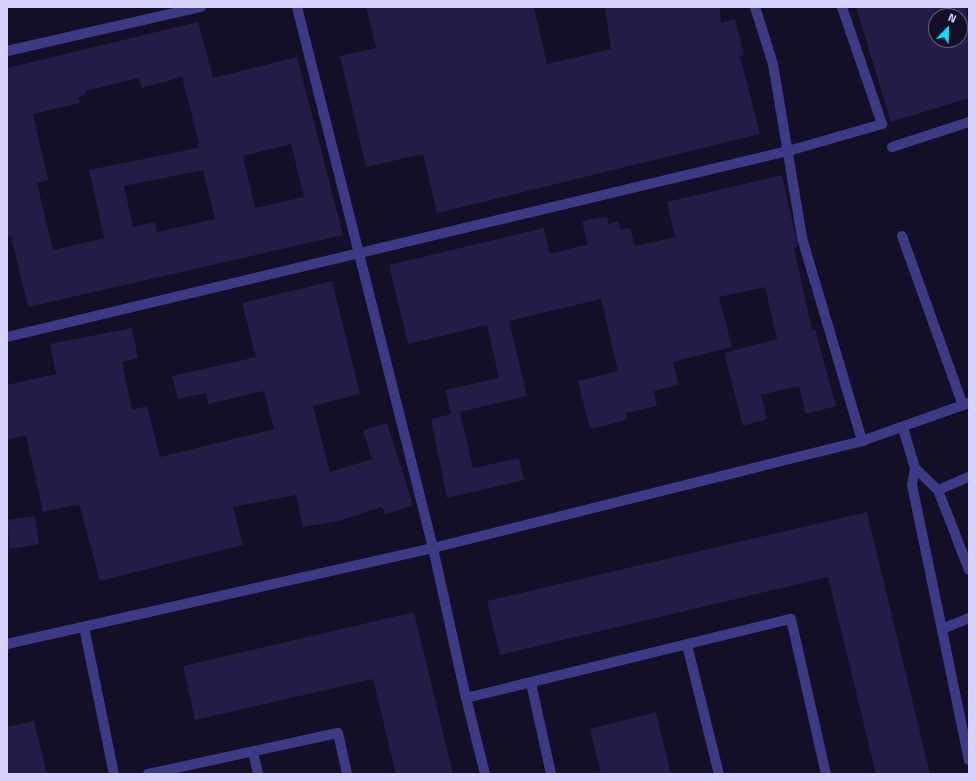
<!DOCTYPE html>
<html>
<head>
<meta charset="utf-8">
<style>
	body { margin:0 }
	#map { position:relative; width:976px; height:781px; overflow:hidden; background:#130f26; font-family:"Titillium Web",sans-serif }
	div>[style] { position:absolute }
	.building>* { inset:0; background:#241b47 }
	.minor>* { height:10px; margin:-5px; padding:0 5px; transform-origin:5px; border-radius:5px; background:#3d3a85 }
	span { translate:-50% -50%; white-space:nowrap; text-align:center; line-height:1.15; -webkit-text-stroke:3.5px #130f26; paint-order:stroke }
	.frame { position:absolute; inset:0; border:8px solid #d9d4ff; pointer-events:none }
	.north { position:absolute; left:928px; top:8px; width:40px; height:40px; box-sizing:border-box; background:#130f26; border:1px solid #625e7d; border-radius:50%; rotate:23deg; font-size:11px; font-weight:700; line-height:16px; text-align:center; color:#d9d4ff }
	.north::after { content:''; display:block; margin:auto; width:14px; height:18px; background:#00e5ff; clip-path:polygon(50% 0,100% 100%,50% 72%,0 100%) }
</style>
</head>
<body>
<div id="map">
	<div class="building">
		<div style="clip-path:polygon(366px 7px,534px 7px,547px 64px,611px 49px,605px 7px,720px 7px,721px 23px,735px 19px,744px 55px,740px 56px,760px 134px,437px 213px,423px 154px,366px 167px,340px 56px,376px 48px)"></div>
		<div style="clip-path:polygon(evenodd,856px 7px,966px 7px,969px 26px,969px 98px,891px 122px,856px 7px,936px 16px,960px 16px,960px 40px,936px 40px,936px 16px)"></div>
		<div style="clip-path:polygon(evenodd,198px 22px,213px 78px,297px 57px,343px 235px,28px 307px,11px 236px,7px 237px,7px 68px,198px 22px,182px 77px,199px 143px,197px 144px,198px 148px,89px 170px,104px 238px,53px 250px,37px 183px,48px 180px,33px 114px,80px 103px,78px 97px,86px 95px,85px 91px,139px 78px,142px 88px,182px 77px,198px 22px,291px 144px,304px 197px,255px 208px,243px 156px,291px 144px,198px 22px,203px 170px,215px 219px,157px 232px,155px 222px,133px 227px,124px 186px,203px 170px)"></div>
		<div style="clip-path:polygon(782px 175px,798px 247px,794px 248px,812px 330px,815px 329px,836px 406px,806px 414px,799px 386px,761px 395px,767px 419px,743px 426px,724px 353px,777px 339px,765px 287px,719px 297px,732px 347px,673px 362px,679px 385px,654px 391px,657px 406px,626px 413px,627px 420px,590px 429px,578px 381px,618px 371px,601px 299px,509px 321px,527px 396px,460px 412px,473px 468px,519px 458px,524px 480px,447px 498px,431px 419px,451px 414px,445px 390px,499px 378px,487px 325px,408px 344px,389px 265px,544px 228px,550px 254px,588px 244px,582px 221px,607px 216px,609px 224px,618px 221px,621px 230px,630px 228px,635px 246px,675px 237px,667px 202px)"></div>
		<div style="clip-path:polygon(332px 281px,360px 394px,313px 406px,330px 472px,372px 459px,363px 430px,387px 423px,413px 505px,385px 515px,382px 507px,339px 521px,303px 527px,296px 495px,233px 507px,243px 545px,100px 581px,79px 504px,43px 512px,26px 435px,7px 440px,7px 385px,56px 374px,50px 344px,132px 328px,138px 358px,122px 362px,132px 410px,147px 406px,160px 457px,274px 429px,264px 391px,208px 404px,206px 393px,178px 399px,172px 376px,256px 357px,242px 303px)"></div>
		<div style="clip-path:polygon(867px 512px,930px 774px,876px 774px,828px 577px,500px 655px,487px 601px)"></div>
		<div style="clip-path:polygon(35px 516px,39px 544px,10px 549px,7px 520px)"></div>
		<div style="clip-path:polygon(414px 612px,453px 774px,396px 774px,373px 679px,195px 720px,183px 666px)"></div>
		<div style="clip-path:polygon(656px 712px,671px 774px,601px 774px,590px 729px)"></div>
		<div style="clip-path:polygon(34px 721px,47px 774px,7px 774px,7px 727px)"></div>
	</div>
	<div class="minor">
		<div style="left:297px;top:7px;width:558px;rotate:75.89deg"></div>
		<div style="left:433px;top:548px;width:154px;rotate:77.6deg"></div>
		<div style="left:755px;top:7px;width:60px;rotate:72.5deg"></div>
		<div style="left:773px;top:64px;width:176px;rotate:80.5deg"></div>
		<div style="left:802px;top:238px;width:212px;rotate:73.5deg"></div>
		<div style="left:7px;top:51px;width:199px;rotate:-12.8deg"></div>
		<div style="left:892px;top:147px;width:81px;rotate:-18deg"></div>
		<div style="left:902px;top:236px;width:180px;rotate:70.2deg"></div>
		<div style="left:7px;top:337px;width:803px;rotate:-13.4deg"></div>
		<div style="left:788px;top:151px;width:98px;rotate:-16deg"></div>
		<div style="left:882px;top:124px;width:124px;rotate:-108.9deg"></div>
		<div style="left:903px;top:428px;width:42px;rotate:73.3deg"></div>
		<div style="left:915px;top:468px;width:17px;rotate:100deg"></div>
		<div style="left:912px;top:485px;width:281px;rotate:78.3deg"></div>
		<div style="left:915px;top:468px;width:32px;rotate:44deg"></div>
		<div style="left:938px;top:490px;width:86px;rotate:68.8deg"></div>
		<div style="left:938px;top:490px;width:34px;rotate:-23deg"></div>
		<div style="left:84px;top:627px;width:150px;rotate:78.5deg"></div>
		<div style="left:942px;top:629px;width:29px;rotate:-22deg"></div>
		<div style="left:7px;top:644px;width:437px;rotate:-12.7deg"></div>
		<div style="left:433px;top:548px;width:442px;rotate:-14deg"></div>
		<div style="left:862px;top:441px;width:114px;rotate:-19.6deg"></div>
		<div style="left:687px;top:645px;width:133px;rotate:76.1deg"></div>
		<div style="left:531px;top:683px;width:93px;rotate:77.6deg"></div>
		<div style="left:253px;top:752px;width:23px;rotate:77deg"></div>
		<div style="left:148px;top:774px;width:194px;rotate:-12.2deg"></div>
		<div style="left:338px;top:733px;width:42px;rotate:77.6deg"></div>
		<div style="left:485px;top:774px;width:78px;rotate:-104deg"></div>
		<div style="left:466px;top:698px;width:334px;rotate:-13.7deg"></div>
		<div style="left:791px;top:619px;width:159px;rotate:77.3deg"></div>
	</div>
	<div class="frame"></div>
	<div class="north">N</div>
</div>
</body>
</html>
